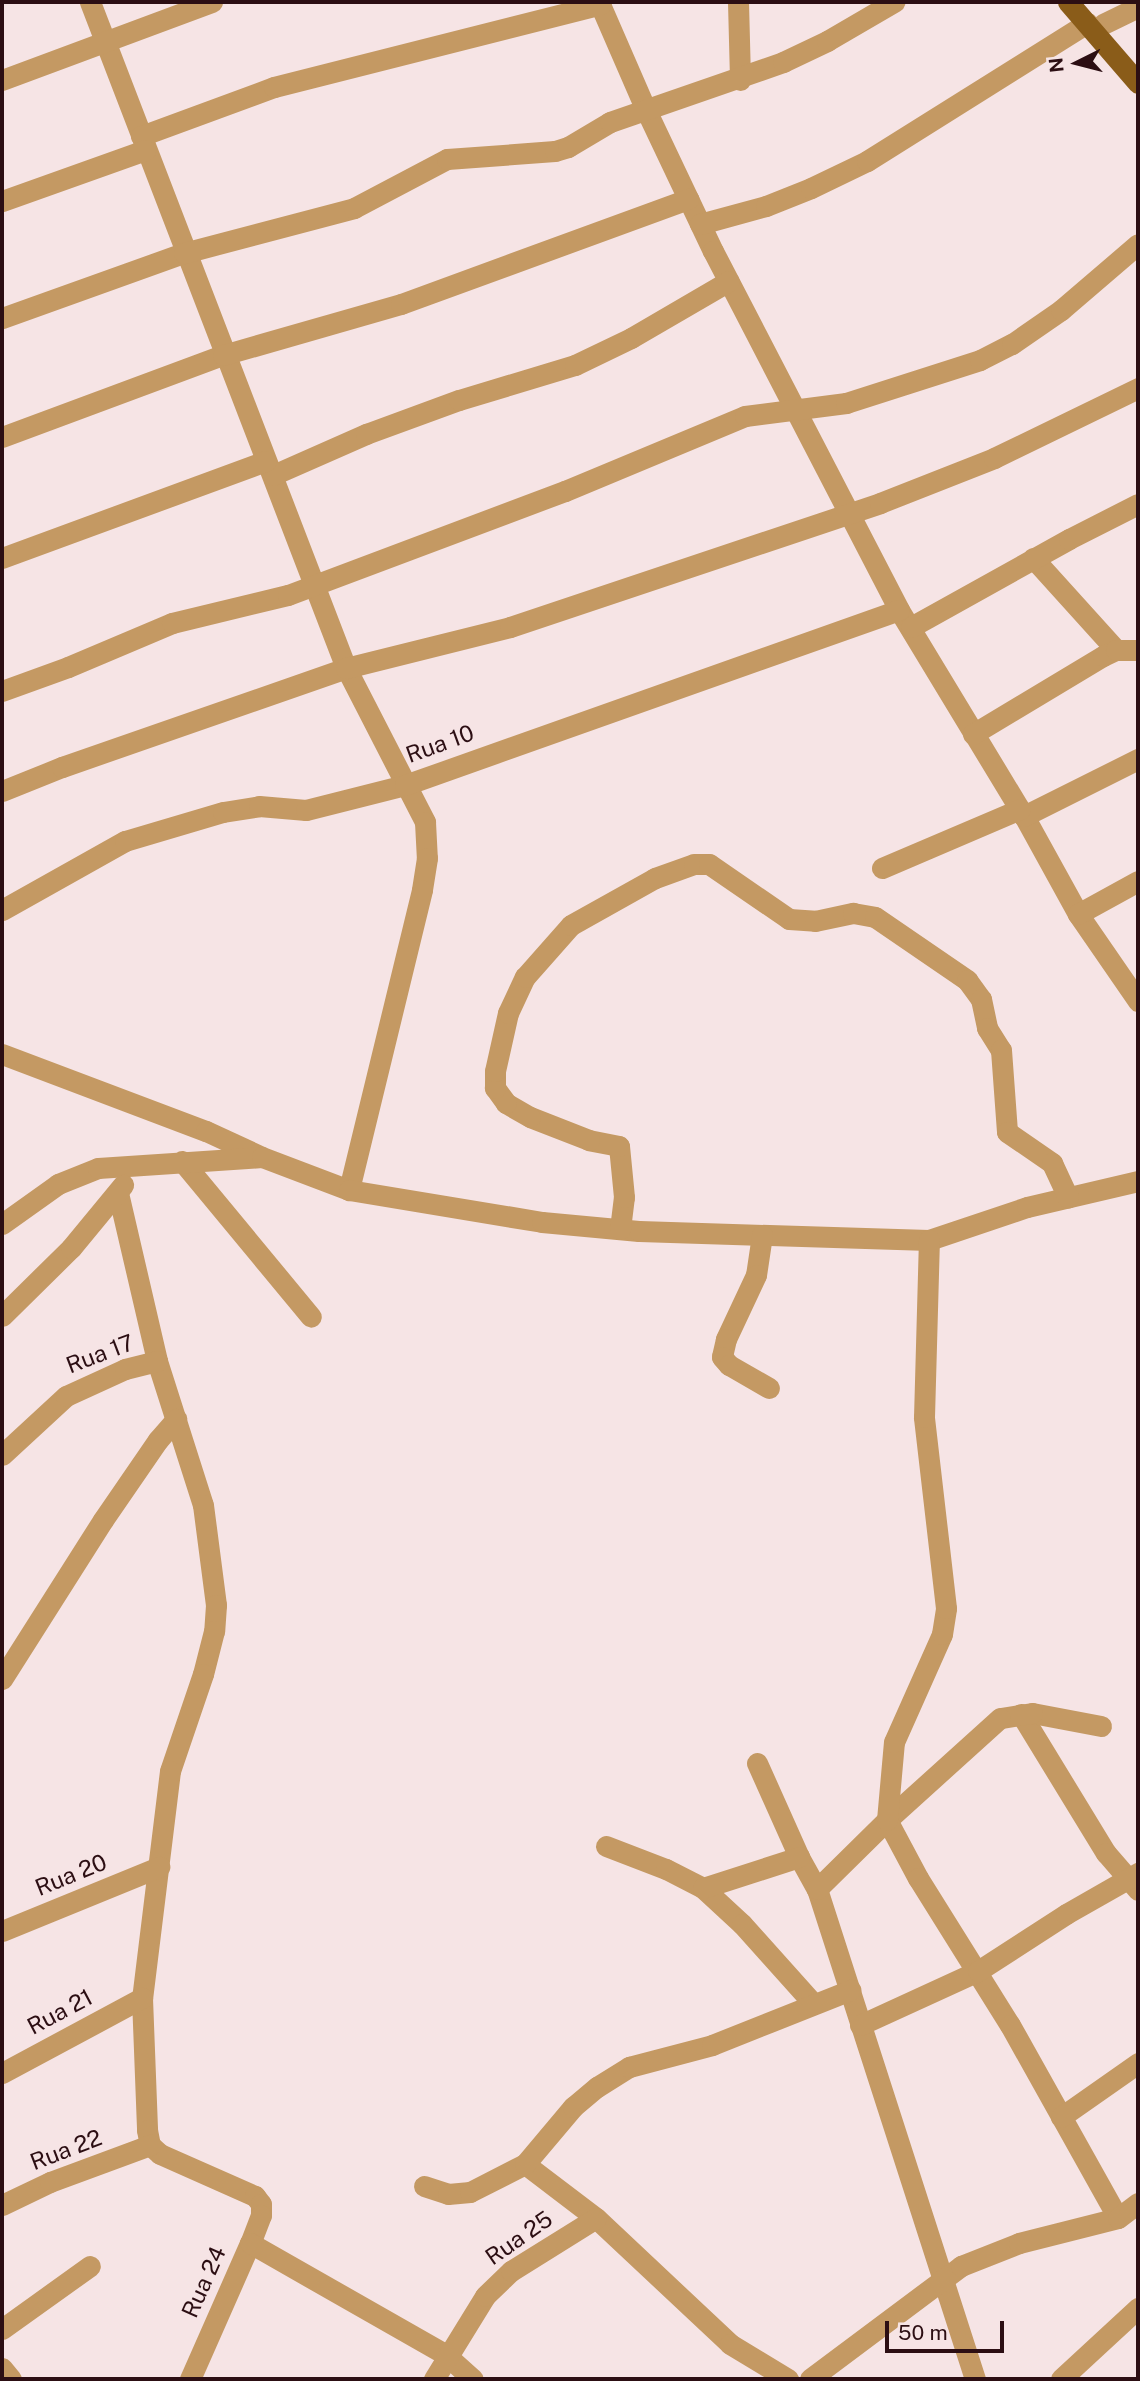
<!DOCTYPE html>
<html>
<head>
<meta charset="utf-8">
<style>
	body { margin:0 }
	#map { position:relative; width:1140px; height:2381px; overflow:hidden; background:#f6e4e5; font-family:"Public Sans",sans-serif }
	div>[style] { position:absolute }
	.minor>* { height:21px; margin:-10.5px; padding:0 10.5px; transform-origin:10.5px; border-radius:10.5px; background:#c49963 }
	.major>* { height:21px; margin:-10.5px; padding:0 10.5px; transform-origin:10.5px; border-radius:10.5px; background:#8a5c19 }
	span { translate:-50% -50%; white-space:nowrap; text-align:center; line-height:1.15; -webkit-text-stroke:5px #f6e4e5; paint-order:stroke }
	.street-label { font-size:23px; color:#2c0e13 }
	.frame { position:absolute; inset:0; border:4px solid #2c0e13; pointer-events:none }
	.north { position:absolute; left:1042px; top:28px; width:70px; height:70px; -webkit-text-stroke:5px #f6e4e5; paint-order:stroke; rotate:264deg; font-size:19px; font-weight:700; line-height:28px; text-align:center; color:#2c0e13 }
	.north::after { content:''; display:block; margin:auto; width:24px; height:32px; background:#2c0e13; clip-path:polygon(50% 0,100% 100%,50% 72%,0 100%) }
	.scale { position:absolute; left:885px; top:2321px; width:119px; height:32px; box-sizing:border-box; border:4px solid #2c0e13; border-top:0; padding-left:9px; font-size:21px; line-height:24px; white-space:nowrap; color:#2c0e13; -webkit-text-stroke:5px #f6e4e5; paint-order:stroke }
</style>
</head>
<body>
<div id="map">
	<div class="minor">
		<div style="left:90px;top:2px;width:714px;rotate:68.97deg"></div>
		<div style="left:346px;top:668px;width:173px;rotate:62.8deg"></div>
		<div style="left:425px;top:822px;width:36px;rotate:87deg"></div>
		<div style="left:427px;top:858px;width:32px;rotate:99deg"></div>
		<div style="left:422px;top:890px;width:309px;rotate:103.7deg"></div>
		<div style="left:599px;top:2px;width:118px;rotate:66.5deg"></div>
		<div style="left:646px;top:110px;width:156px;rotate:64.6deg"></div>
		<div style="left:713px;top:251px;width:404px;rotate:62.6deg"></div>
		<div style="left:899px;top:610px;width:241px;rotate:58.8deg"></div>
		<div style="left:1024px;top:816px;width:112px;rotate:61.1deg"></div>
		<div style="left:1078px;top:914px;width:106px;rotate:55.4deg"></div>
		<div style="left:738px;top:2px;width:78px;rotate:88.5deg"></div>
		<div style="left:1103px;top:24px;width:39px;rotate:-26deg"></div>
		<div style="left:2px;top:80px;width:224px;rotate:-20.4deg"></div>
		<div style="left:141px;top:136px;width:142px;rotate:-20.2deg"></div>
		<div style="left:274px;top:87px;width:337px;rotate:-14.2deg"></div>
		<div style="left:2px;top:201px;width:152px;rotate:-19.6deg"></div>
		<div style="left:700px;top:224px;width:68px;rotate:-15.3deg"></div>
		<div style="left:766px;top:206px;width:48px;rotate:-21.8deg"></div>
		<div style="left:811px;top:188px;width:62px;rotate:-25.7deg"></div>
		<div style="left:867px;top:161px;width:260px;rotate:-32.1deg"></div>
		<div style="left:2px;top:318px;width:193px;rotate:-19.7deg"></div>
		<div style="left:184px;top:253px;width:176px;rotate:-14.8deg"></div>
		<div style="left:354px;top:208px;width:105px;rotate:-27.8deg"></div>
		<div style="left:447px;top:159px;width:108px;rotate:-4.2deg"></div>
		<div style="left:555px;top:151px;width:14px;rotate:-17deg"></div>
		<div style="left:568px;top:147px;width:49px;rotate:-30.8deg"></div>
		<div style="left:610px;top:122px;width:183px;rotate:-19.1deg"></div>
		<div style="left:783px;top:62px;width:49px;rotate:-25.5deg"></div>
		<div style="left:827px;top:41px;width:78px;rotate:-30.2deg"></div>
		<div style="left:2px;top:437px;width:236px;rotate:-20.4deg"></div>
		<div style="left:223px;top:355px;width:185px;rotate:-16deg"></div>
		<div style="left:401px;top:304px;width:306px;rotate:-20.1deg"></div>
		<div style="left:273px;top:475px;width:102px;rotate:-23.8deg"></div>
		<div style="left:366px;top:434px;width:99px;rotate:-20.1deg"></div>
		<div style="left:459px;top:400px;width:121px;rotate:-16.8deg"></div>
		<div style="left:575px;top:365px;width:62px;rotate:-25.7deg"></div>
		<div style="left:631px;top:338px;width:113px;rotate:-30.2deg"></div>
		<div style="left:2px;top:558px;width:281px;rotate:-20.2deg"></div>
		<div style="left:1033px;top:558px;width:124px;rotate:47.9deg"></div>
		<div style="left:911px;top:627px;width:181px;rotate:-29.1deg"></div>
		<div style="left:1069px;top:539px;width:77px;rotate:-26.9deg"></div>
		<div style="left:2px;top:691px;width:70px;rotate:-20deg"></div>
		<div style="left:68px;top:667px;width:113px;rotate:-22.9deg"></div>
		<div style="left:172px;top:623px;width:119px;rotate:-13.6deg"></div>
		<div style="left:288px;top:595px;width:296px;rotate:-20.6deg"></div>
		<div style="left:565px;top:491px;width:195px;rotate:-22.6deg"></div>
		<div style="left:745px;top:416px;width:102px;rotate:-7.3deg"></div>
		<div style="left:846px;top:403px;width:141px;rotate:-17.8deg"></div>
		<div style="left:980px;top:360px;width:36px;rotate:-27deg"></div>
		<div style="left:1012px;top:344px;width:60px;rotate:-34.8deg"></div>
		<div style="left:1061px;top:310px;width:101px;rotate:-40.6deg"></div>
		<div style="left:973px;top:734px;width:152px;rotate:-31deg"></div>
		<div style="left:1103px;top:656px;width:14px;rotate:-25deg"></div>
		<div style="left:1116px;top:650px;width:22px"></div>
		<div style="left:2px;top:791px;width:65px;rotate:-21.8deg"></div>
		<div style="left:62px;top:767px;width:301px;rotate:-19.2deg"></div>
		<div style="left:346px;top:668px;width:169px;rotate:-14deg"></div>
		<div style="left:510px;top:627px;width:390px;rotate:-18.5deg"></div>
		<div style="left:880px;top:503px;width:123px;rotate:-21.5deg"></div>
		<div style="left:994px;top:458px;width:160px;rotate:-25.9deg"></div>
		<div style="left:1024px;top:816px;width:127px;rotate:-26.6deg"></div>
		<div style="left:882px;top:868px;width:150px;rotate:-23.1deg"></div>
		<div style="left:2px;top:910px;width:141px;rotate:-29.3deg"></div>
		<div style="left:125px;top:841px;width:102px;rotate:-16.5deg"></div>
		<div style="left:223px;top:812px;width:36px;rotate:-9deg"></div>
		<div style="left:259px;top:806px;width:47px;rotate:4.9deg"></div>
		<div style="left:306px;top:810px;width:102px;rotate:-14.2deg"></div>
		<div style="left:405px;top:785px;width:524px;rotate:-19.51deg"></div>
		<div style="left:1078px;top:914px;width:68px;rotate:-28.8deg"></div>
		<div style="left:2px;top:1054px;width:218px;rotate:20.7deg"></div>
		<div style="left:206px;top:1131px;width:60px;rotate:24.8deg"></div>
		<div style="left:182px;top:1161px;width:202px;rotate:50.4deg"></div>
		<div style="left:118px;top:1193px;width:172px;rotate:76.9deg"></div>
		<div style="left:157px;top:1361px;width:151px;rotate:72.3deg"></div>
		<div style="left:203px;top:1505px;width:101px;rotate:82.6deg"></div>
		<div style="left:216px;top:1605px;width:26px;rotate:94deg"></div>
		<div style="left:214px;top:1631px;width:44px;rotate:104.3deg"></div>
		<div style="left:203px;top:1674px;width:102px;rotate:108.8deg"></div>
		<div style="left:170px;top:1771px;width:229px;rotate:97deg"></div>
		<div style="left:142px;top:1998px;width:132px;rotate:87.8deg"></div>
		<div style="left:147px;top:2130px;width:15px;rotate:79deg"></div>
		<div style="left:150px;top:2145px;width:13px;rotate:42deg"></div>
		<div style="left:160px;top:2154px;width:104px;rotate:23.9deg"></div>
		<div style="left:255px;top:2196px;width:10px;rotate:53deg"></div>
		<div style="left:261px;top:2204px;width:11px;rotate:90deg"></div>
		<div style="left:261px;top:2215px;width:30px;rotate:111deg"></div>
		<div style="left:250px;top:2243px;width:149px;rotate:113.8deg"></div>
		<div style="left:2px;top:1224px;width:69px;rotate:-35.5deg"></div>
		<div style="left:58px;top:1184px;width:43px;rotate:-21.8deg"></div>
		<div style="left:98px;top:1168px;width:164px;rotate:-3.8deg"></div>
		<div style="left:262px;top:1157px;width:93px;rotate:20.8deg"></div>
		<div style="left:349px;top:1190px;width:196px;rotate:9.4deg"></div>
		<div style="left:542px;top:1222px;width:97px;rotate:5.3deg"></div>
		<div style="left:639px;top:1231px;width:290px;rotate:1.8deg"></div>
		<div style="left:929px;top:1240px;width:103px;rotate:-18.6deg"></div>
		<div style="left:1027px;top:1207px;width:114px;rotate:-13.2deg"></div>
		<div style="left:620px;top:1229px;width:32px;rotate:-83deg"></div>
		<div style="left:624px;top:1197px;width:51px;rotate:-95.6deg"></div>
		<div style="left:619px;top:1146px;width:31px;rotate:-169deg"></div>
		<div style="left:589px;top:1140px;width:63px;rotate:-158.7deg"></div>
		<div style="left:530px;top:1117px;width:28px;rotate:-150deg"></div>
		<div style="left:506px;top:1103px;width:19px;rotate:-126deg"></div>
		<div style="left:495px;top:1088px;width:17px;rotate:-90deg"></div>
		<div style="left:495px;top:1071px;width:59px;rotate:-77.4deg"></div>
		<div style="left:508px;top:1013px;width:40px;rotate:-65deg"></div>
		<div style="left:525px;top:977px;width:69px;rotate:-48.5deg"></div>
		<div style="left:571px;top:925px;width:96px;rotate:-29.2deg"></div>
		<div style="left:655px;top:878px;width:41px;rotate:-19.7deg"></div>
		<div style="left:694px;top:864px;width:15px"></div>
		<div style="left:709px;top:864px;width:97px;rotate:34.5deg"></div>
		<div style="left:789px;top:919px;width:26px;rotate:4deg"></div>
		<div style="left:815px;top:921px;width:39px;rotate:-12deg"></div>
		<div style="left:853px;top:913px;width:22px;rotate:10deg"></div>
		<div style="left:875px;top:917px;width:112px;rotate:34.4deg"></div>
		<div style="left:967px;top:980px;width:24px;rotate:54deg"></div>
		<div style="left:981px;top:999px;width:30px;rotate:78deg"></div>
		<div style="left:987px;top:1028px;width:26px;rotate:58deg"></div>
		<div style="left:1001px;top:1050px;width:82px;rotate:85.8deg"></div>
		<div style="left:1007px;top:1132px;width:55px;rotate:34.6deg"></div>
		<div style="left:1052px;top:1163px;width:38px;rotate:65deg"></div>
		<div style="left:762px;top:1235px;width:40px;rotate:98.5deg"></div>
		<div style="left:756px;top:1275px;width:71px;rotate:115.1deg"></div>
		<div style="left:726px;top:1339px;width:18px;rotate:103deg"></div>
		<div style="left:722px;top:1357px;width:11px;rotate:49deg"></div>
		<div style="left:729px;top:1365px;width:46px;rotate:29.9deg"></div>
		<div style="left:2px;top:1316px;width:97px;rotate:-44.6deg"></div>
		<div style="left:71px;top:1248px;width:82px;rotate:-50.5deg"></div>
		<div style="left:2px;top:1455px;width:87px;rotate:-42.7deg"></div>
		<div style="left:66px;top:1396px;width:65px;rotate:-24.6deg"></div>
		<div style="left:125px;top:1369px;width:33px;rotate:-14deg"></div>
		<div style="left:2px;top:1679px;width:188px;rotate:-57.6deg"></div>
		<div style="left:103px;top:1520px;width:97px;rotate:-55.5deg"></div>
		<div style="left:158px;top:1440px;width:28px;rotate:-49deg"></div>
		<div style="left:1021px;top:1714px;width:163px;rotate:58.6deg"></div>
		<div style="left:1106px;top:1853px;width:49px;rotate:49.1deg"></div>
		<div style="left:1101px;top:1726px;width:70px;rotate:-169.3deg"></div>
		<div style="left:1032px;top:1713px;width:32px;rotate:171deg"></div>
		<div style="left:1000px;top:1718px;width:152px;rotate:137.9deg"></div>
		<div style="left:887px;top:1820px;width:66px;rotate:61.9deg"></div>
		<div style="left:918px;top:1878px;width:173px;rotate:58deg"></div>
		<div style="left:1010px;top:2025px;width:221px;rotate:60.8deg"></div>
		<div style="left:757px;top:1763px;width:103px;rotate:65.9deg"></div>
		<div style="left:799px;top:1857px;width:37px;rotate:61deg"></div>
		<div style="left:817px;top:1889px;width:515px;rotate:72.13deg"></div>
		<div style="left:606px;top:1846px;width:64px;rotate:21deg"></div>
		<div style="left:666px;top:1869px;width:42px;rotate:27.2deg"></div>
		<div style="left:703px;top:1888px;width:53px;rotate:42.7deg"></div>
		<div style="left:742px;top:1924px;width:106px;rotate:48.1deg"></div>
		<div style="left:703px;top:1888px;width:101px;rotate:-17.9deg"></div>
		<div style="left:817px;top:1889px;width:98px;rotate:-44.6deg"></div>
		<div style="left:887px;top:1820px;width:78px;rotate:-84.9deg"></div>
		<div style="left:894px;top:1742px;width:118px;rotate:-66deg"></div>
		<div style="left:942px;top:1634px;width:26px;rotate:-81deg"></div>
		<div style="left:946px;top:1608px;width:192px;rotate:-96.6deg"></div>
		<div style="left:924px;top:1417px;width:177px;rotate:-88.4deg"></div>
		<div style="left:2px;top:1931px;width:170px;rotate:-22.2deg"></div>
		<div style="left:860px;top:2025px;width:130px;rotate:-24.6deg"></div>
		<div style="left:978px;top:1971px;width:105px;rotate:-32.9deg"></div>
		<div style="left:1066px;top:1914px;width:83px;rotate:-29.7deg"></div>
		<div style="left:2px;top:2073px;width:159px;rotate:-28.2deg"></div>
		<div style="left:1061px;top:2117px;width:94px;rotate:-35deg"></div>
		<div style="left:525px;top:2164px;width:89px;rotate:37.3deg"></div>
		<div style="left:596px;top:2218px;width:184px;rotate:43.2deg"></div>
		<div style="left:730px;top:2344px;width:68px;rotate:31.1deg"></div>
		<div style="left:424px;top:2186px;width:25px;rotate:18deg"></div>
		<div style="left:448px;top:2194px;width:22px;rotate:-5deg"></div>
		<div style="left:470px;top:2192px;width:62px;rotate:-27deg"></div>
		<div style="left:525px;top:2164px;width:75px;rotate:-49.9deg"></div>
		<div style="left:573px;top:2107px;width:31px;rotate:-40deg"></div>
		<div style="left:597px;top:2087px;width:38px;rotate:-32deg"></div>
		<div style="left:629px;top:2067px;width:86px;rotate:-14.8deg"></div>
		<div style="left:712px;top:2045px;width:149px;rotate:-21.7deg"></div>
		<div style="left:2px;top:2205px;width:53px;rotate:-25.6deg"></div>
		<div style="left:50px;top:2182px;width:107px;rotate:-20.3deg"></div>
		<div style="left:250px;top:2243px;width:226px;rotate:29.7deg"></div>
		<div style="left:446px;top:2355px;width:36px;rotate:42deg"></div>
		<div style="left:2px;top:2329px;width:108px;rotate:-35.6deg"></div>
		<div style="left:2px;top:2368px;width:14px;rotate:51deg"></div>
		<div style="left:434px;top:2379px;width:97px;rotate:-58.4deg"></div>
		<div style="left:485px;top:2296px;width:36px;rotate:-44deg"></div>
		<div style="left:511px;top:2271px;width:100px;rotate:-31.9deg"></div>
		<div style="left:810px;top:2379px;width:189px;rotate:-36.8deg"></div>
		<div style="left:961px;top:2266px;width:62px;rotate:-21.6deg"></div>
		<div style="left:1019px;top:2243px;width:102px;rotate:-14.2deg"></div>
		<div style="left:1118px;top:2218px;width:25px;rotate:-37deg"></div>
		<div style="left:1061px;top:2379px;width:105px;rotate:-42.7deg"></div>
	</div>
	<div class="major">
		<div style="left:1068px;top:2px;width:107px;rotate:49.2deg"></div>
	</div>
	<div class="street-label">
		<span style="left:440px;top:744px;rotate:-20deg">Rua 10</span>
		<span style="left:100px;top:1354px;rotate:-21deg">Rua 17</span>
		<span style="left:71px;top:1875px;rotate:-22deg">Rua 20</span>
		<span style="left:60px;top:2012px;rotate:-28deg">Rua 21</span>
		<span style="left:66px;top:2150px;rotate:-21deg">Rua 22</span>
		<span style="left:519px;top:2238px;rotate:-35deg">Rua 25</span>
		<span style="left:204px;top:2282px;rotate:-66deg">Rua 24</span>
	</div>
	<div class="frame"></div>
	<div class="north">N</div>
	<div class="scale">50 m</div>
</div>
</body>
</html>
